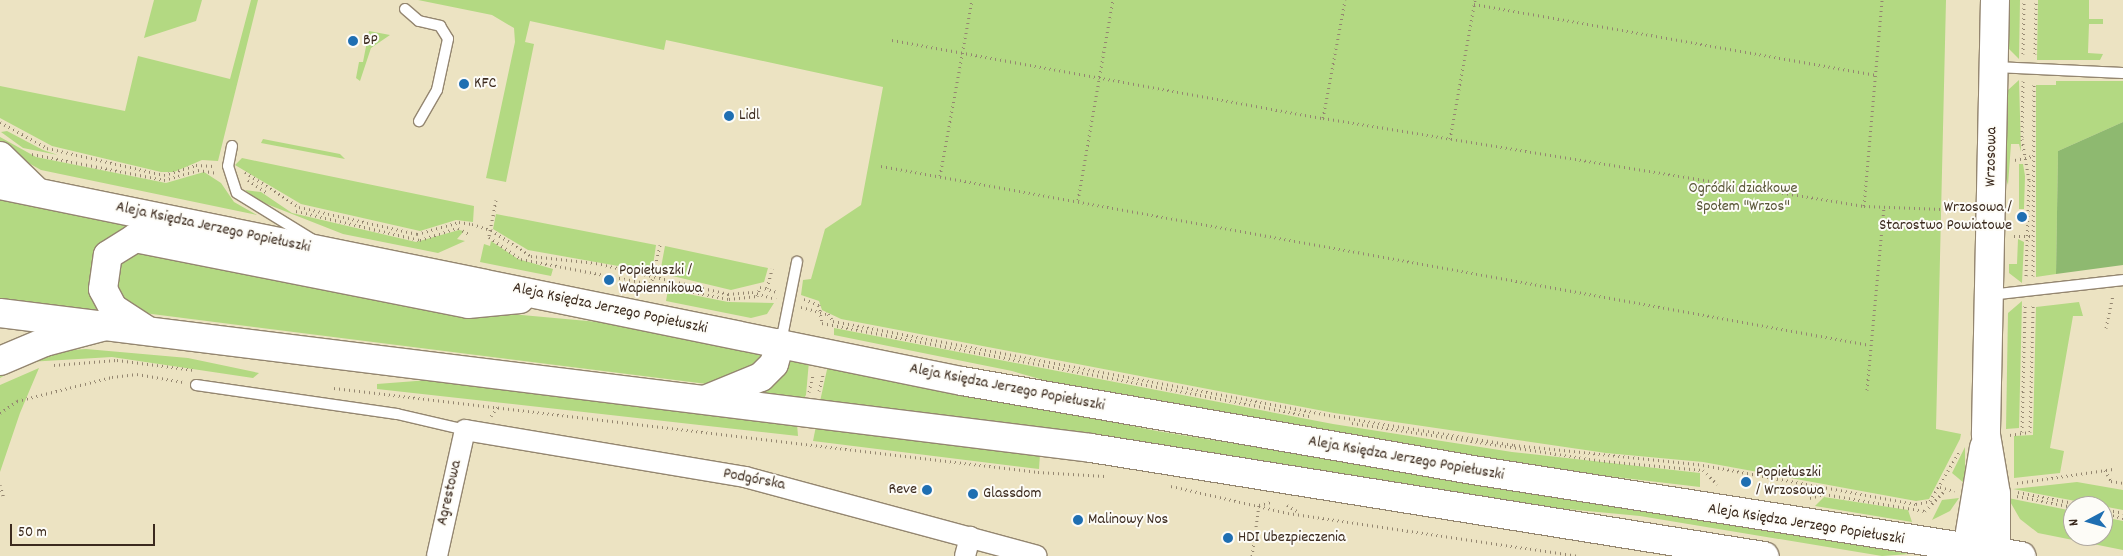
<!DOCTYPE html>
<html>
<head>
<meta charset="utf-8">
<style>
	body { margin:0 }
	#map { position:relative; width:2123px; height:556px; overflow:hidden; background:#ece3c2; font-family:Dekko,sans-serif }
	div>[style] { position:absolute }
	.green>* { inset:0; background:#b3d982 }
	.forest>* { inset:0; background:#8eb970 }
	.path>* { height:3px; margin-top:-1.5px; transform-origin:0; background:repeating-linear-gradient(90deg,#948670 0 1px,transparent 0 5px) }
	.roads { filter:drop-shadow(1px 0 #948670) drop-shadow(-1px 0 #948670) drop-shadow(0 1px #948670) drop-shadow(0 -1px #948670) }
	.lane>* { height:10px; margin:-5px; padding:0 5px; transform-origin:5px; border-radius:5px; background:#fff }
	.street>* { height:20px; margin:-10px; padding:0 10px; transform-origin:10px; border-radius:10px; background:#fff }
	.secondary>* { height:28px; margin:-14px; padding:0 14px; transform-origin:14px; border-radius:14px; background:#fff }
	.primary>* { height:28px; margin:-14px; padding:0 14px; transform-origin:14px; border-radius:14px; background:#fff }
	.dots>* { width:14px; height:14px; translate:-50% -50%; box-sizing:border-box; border:2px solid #fdfcf7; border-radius:50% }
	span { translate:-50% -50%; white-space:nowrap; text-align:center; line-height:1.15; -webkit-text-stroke:4px #fdfcf7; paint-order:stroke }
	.poi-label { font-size:16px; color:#3b2a1e }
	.left { translate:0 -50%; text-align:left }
	.right { translate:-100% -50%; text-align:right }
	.street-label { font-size:16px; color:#3b2a1e }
	.park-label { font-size:16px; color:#595637 }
	.north { position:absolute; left:2063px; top:496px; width:50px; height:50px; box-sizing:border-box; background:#fdfcf7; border:1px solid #afa8a0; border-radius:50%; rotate:264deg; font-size:14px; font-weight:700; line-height:20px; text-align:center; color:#3b2a1e }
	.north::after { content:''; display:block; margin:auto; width:18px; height:22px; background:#1f6fb2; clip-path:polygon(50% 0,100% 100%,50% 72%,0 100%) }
	.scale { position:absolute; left:10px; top:524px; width:145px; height:22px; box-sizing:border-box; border:2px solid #3b2a1e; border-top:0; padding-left:6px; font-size:15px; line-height:18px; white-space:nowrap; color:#3b2a1e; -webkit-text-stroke:4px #fdfcf7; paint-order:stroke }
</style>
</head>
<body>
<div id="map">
	<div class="green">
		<div style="clip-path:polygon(154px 0,202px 0,196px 21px,144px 38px)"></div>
		<div style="clip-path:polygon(251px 0,258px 0,218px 161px,202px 160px,174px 172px,161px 172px,52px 146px,0 118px,0 86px,125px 111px,138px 56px,230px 79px)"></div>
		<div style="clip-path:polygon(418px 0,1946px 0,1936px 429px,1961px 434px,1960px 439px,1929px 499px,1916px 501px,1703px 462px,1606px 453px,1334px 413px,841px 319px,822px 310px,819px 301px,801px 295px,803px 280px,811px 279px,825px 229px,861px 205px,883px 87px,666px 40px,664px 50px,530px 21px,525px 42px,534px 44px,506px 182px,486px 178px,515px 42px,514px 28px,492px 15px)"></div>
		<div style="clip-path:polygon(2006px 0,2020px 0,2019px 59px,2006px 46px)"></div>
		<div style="clip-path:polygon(2038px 0,2089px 0,2089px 19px,2103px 19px,2103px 24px,2089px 24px,2088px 53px,2103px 54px,2100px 60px,2037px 60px)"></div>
		<div style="clip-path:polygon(369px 31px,390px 35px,371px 48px,360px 81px,356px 78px,359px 62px,363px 62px)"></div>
		<div style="clip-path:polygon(2019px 80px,2021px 152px,2019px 144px,2011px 144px,2008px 185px,2003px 169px,2007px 91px)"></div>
		<div style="clip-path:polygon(2056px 81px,2123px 81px,2123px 122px,2058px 151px,2056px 274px,2036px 277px,2036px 85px,2056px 85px)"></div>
		<div style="clip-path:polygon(7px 131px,43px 150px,58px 155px,23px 148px,1px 132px)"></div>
		<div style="clip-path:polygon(0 137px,36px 157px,166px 183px,204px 172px,221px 183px,234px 202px,257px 215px,41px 170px,0 147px)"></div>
		<div style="clip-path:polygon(263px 139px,340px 154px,345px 159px,261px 143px)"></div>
		<div style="clip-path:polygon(242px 158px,474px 206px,473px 222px,456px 220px,420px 231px,301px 204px,235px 165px)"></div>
		<div style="clip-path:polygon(2019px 164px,2023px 164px,2025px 176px,2024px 209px,2019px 209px)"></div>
		<div style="clip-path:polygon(245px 190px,261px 192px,292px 213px,416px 242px,459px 230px,464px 231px,457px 239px,465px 241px,438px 253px,343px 234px,259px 201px)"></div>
		<div style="clip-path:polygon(0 196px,470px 291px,123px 232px,108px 316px,0 302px)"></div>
		<div style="clip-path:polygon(496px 214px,656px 245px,652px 272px,528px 250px,493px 229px)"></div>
		<div style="clip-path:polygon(2018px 239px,2024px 242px,2022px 283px,2009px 273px,2009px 264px,2017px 264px)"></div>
		<div style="clip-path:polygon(491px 241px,518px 259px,553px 269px,551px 276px,480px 262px,484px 244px,490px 246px)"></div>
		<div style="clip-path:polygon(665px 246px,768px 268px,764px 282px,731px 290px,660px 273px)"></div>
		<div style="clip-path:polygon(129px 248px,468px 310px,653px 327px,768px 353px,764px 363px,707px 384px,136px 312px,126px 308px,111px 273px)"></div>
		<div style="clip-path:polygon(668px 290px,728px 302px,774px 303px,767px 314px,751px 318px,666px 301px)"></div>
		<div style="clip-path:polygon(2022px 301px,2019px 428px,2006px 429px,2008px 313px)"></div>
		<div style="clip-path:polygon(2079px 302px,2083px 316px,2073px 316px,2050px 448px,2064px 451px,2060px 473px,2014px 478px,2014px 436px,2033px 435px,2036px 307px)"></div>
		<div style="clip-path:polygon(834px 328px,1333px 424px,1512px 452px,1700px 473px,1700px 487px,1513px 465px,1086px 392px,1012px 371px,834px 335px)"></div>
		<div style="clip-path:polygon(86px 349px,188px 358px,259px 373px,253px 378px,112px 357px,28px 362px,0 378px,0 370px,57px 351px)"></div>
		<div style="clip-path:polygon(787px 357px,809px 361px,806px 395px,800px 404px,750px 394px)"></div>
		<div style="clip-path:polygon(828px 365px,1157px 431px,1910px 554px,1882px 556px,1640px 516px,1535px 506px,819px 406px)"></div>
		<div style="clip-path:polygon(39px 368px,20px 413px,0 472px,0 385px)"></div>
		<div style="clip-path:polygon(429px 380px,797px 424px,798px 436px,377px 389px,377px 384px)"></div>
		<div style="clip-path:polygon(816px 426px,1040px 454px,1039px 469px,813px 441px)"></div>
		<div style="clip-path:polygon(1965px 447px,1965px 473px,1964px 483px,1952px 473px)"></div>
		<div style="clip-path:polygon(2077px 482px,2123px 490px,2123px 510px,2013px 489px)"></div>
		<div style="clip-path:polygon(1824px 497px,1908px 510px,1912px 522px,1815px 506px)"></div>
		<div style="clip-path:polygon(1959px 498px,1950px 511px,1932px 520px,1942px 500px)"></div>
		<div style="clip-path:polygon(2008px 498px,2073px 511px,2073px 536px,2103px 536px,2103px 517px,2123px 521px,2123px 550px,2038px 533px,2020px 519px)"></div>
	</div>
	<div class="forest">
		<div style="clip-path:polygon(2123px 122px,2123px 265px,2056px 274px,2058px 151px)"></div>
	</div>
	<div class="path">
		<div style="left:1474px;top:4px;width:410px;rotate:10deg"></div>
		<div style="left:892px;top:40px;width:438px;rotate:10.3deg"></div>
		<div style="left:1323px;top:118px;width:548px;rotate:9.24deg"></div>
		<div style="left:1864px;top:206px;width:105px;rotate:2.2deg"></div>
		<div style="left:2023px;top:54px;width:54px;rotate:-88.9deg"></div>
		<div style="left:2035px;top:54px;width:54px;rotate:-88.9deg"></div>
		<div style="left:2023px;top:81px;width:58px;rotate:91deg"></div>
		<div style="left:2022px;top:139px;width:42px;rotate:80.3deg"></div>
		<div style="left:2029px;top:180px;width:96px;rotate:91.8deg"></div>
		<div style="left:1323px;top:118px;width:120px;rotate:-79.4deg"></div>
		<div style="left:0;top:122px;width:54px;rotate:29deg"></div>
		<div style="left:47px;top:148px;width:120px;rotate:13deg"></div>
		<div style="left:164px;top:175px;width:34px;rotate:-17deg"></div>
		<div style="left:196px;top:165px;width:18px;rotate:3deg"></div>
		<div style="left:1450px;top:139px;width:141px;rotate:-79.8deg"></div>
		<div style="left:32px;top:154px;width:135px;rotate:11.1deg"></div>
		<div style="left:164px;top:180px;width:35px;rotate:-16deg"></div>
		<div style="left:198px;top:170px;width:18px;rotate:9deg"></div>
		<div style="left:2015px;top:160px;width:18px;rotate:-13deg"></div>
		<div style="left:881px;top:166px;width:1005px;rotate:10.26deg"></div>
		<div style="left:245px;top:172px;width:64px;rotate:32.9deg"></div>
		<div style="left:299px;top:207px;width:121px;rotate:12.9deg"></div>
		<div style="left:417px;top:234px;width:44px;rotate:-15.9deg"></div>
		<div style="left:459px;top:222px;width:13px;rotate:9deg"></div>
		<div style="left:472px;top:224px;width:20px;rotate:18deg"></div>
		<div style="left:491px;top:230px;width:48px;rotate:33deg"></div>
		<div style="left:531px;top:256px;width:65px;rotate:6.1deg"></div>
		<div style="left:596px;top:263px;width:136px;rotate:13.2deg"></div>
		<div style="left:728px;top:294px;width:24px;rotate:-5deg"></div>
		<div style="left:752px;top:292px;width:25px;rotate:16deg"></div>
		<div style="left:940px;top:176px;width:179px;rotate:-79.7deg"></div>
		<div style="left:248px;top:180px;width:22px;rotate:34deg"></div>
		<div style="left:496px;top:200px;width:38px;rotate:101deg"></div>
		<div style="left:489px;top:237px;width:39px;rotate:35deg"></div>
		<div style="left:521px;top:259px;width:212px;rotate:10.9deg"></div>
		<div style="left:729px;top:299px;width:28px;rotate:-6deg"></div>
		<div style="left:757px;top:296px;width:9px;rotate:-72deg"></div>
		<div style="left:760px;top:287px;width:19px;rotate:16deg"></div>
		<div style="left:1078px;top:200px;width:203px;rotate:-80.1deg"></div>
		<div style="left:1864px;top:206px;width:207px;rotate:-85deg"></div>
		<div style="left:296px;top:211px;width:127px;rotate:13.2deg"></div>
		<div style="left:420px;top:240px;width:40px;rotate:-18deg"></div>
		<div style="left:458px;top:228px;width:13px;rotate:29deg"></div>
		<div style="left:2014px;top:236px;width:20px"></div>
		<div style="left:2033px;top:276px;width:193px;rotate:-89.7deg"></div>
		<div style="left:651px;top:285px;width:41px;rotate:-77.3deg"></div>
		<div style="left:767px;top:288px;width:20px;rotate:-75deg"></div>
		<div style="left:804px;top:299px;width:16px;rotate:22deg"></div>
		<div style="left:819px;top:305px;width:19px;rotate:81deg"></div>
		<div style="left:801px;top:307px;width:28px;rotate:15deg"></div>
		<div style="left:828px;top:314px;width:9px;rotate:54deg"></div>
		<div style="left:833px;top:321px;width:510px;rotate:10.74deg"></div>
		<div style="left:1334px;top:416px;width:182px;rotate:9.2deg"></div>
		<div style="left:1514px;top:445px;width:190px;rotate:6deg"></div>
		<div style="left:1703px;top:465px;width:217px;rotate:10.4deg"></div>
		<div style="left:1916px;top:504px;width:14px;rotate:-12deg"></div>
		<div style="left:1930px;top:501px;width:57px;rotate:-59.4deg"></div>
		<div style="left:822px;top:323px;width:496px;rotate:10.8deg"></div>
		<div style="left:2106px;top:328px;width:34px;rotate:-78deg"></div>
		<div style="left:54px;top:365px;width:63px;rotate:-4.5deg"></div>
		<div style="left:117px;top:360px;width:78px;rotate:7.4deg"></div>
		<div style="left:334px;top:388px;width:709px;rotate:6.8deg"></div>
		<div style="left:1038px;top:472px;width:67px;rotate:3.4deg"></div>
		<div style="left:1867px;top:390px;width:184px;rotate:-84.7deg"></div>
		<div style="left:819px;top:391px;width:16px;rotate:-76deg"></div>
		<div style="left:809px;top:392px;width:18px;rotate:-77deg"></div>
		<div style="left:0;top:413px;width:21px;rotate:-35deg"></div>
		<div style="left:17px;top:401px;width:98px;rotate:-14.2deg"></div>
		<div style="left:112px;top:377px;width:25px;rotate:-7deg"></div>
		<div style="left:137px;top:374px;width:47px;rotate:9.9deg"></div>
		<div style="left:491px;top:416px;width:12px;rotate:-55deg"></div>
		<div style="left:1352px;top:423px;width:255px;rotate:8.6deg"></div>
		<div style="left:1604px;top:461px;width:99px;rotate:5.2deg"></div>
		<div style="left:1703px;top:470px;width:20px;rotate:45deg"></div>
		<div style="left:2022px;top:432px;width:127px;rotate:-88.6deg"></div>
		<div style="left:2010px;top:435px;width:20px;rotate:-9deg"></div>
		<div style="left:2030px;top:432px;width:127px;rotate:-88.6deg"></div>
		<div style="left:2105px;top:470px;width:13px;rotate:61deg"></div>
		<div style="left:2111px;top:481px;width:12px;rotate:9deg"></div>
		<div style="left:2017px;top:483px;width:97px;rotate:-8.3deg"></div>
		<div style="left:0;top:485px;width:14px;rotate:73deg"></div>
		<div style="left:1171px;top:486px;width:120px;rotate:13deg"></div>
		<div style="left:1288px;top:513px;width:294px;rotate:8.4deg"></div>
		<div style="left:1940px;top:487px;width:15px;rotate:16deg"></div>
		<div style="left:2018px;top:492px;width:72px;rotate:11.2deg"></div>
		<div style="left:2017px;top:496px;width:57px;rotate:11.1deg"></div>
		<div style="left:1810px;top:498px;width:15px;rotate:-16deg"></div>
		<div style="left:1824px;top:494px;width:102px;rotate:9.6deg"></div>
		<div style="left:1925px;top:511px;width:29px;rotate:-46deg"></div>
		<div style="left:1287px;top:505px;width:12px;rotate:31deg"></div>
		<div style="left:2103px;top:509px;width:20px;rotate:11deg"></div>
		<div style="left:2103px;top:513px;width:21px;rotate:14deg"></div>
		<div style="left:1252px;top:556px;width:51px;rotate:-82.2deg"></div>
		<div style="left:1259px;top:505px;width:12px;rotate:-14deg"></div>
	</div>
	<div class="roads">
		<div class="lane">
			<div style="left:405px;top:9px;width:18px;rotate:41deg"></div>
			<div style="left:419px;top:21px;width:22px;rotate:13deg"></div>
			<div style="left:440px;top:26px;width:15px;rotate:58deg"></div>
			<div style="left:448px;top:39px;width:52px;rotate:102.2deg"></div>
			<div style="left:437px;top:90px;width:36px;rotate:120deg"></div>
			<div style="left:1995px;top:67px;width:128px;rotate:2.7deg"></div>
			<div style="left:232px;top:146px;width:20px;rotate:101deg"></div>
			<div style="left:228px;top:166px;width:28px;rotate:72deg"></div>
			<div style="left:237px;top:193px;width:89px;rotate:31.7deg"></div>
			<div style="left:1990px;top:295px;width:134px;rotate:-6.4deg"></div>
			<div style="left:781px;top:342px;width:82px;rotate:-78.7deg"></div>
			<div style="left:196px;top:385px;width:203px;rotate:8.2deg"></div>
			<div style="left:397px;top:414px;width:70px;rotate:13.2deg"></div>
		</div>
		<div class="street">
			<div style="left:437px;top:556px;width:129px;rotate:-77.5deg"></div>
			<div style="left:465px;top:430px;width:284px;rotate:9.5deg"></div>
			<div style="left:745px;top:477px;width:302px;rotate:15.1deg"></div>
			<div style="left:965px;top:556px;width:20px;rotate:-75deg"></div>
		</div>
		<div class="secondary">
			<div style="left:1995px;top:0;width:435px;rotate:91.2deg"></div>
			<div style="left:1986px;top:435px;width:60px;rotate:80.4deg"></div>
			<div style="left:1996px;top:494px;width:62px;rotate:90deg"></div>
			<div style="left:0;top:156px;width:52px;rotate:44.2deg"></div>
			<div style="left:0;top:361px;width:49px;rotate:-22.9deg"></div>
			<div style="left:45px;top:342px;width:59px;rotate:-14.7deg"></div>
			<div style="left:1966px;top:556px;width:110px;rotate:-80.6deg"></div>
		</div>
		<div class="primary">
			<div style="left:0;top:185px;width:982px;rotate:11.52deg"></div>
			<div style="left:962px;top:381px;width:519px;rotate:9.88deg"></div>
			<div style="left:1473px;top:470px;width:555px;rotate:8.92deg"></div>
			<div style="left:0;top:313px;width:1099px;rotate:7.05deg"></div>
			<div style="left:1091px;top:448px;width:682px;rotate:9.12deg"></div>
			<div style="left:145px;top:329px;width:38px;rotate:-147deg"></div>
			<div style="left:113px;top:308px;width:21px;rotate:-118deg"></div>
			<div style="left:103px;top:289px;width:34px;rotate:-82deg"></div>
			<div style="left:108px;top:255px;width:32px;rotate:-32deg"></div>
			<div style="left:135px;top:238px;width:339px;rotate:11.2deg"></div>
			<div style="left:468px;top:304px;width:52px;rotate:-5.5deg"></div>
			<div style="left:707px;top:399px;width:58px;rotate:-22.2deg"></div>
			<div style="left:761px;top:377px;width:18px;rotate:-45deg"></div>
			<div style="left:774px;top:364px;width:22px;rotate:-74deg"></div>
		</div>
	</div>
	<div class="dots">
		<div style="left:353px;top:41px;background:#1f6fb2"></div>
		<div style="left:464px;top:84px;background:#1f6fb2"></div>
		<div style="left:729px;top:116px;background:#1f6fb2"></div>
		<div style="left:2022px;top:217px;background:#1f6fb2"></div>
		<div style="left:609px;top:280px;background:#1f6fb2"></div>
		<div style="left:1746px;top:482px;background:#1f6fb2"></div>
		<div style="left:927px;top:490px;background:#1f6fb2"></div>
		<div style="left:973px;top:494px;background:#1f6fb2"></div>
		<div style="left:1078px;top:520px;background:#1f6fb2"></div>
		<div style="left:1228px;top:538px;background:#1f6fb2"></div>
	</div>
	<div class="poi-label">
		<span class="left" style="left:363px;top:41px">BP</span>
		<span class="left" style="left:474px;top:84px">KFC</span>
		<span class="left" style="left:739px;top:116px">Lidl</span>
		<span class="right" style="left:2012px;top:217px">Wrzosowa /<br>Starostwo Powiatowe</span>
		<span class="left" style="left:619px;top:280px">Popiełuszki /<br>Wapiennikowa</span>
		<span class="left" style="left:1756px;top:482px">Popiełuszki<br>/ Wrzosowa</span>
		<span class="right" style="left:917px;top:490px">Reve</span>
		<span class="left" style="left:983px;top:494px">Glassdom</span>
		<span class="left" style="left:1088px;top:520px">Malinowy Nos</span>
		<span class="left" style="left:1238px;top:538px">HDI Ubezpieczenia</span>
	</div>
	<div class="street-label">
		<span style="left:1992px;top:157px;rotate:-89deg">Wrzosowa</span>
		<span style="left:213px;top:228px;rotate:12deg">Aleja Księdza Jerzego Popiełuszki</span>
		<span style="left:610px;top:309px;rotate:12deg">Aleja Księdza Jerzego Popiełuszki</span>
		<span style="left:1007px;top:388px;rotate:11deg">Aleja Księdza Jerzego Popiełuszki</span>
		<span style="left:1406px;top:459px;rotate:10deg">Aleja Księdza Jerzego Popiełuszki</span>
		<span style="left:754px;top:480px;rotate:11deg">Podgórska</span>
		<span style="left:450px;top:493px;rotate:-77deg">Agrestowa</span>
		<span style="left:1806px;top:525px;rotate:9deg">Aleja Księdza Jerzego Popiełuszki</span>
	</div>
	<div class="park-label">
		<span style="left:1743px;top:198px">Ogródki działkowe<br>Społem "Wrzos"</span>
	</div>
	<div class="north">N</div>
	<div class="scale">50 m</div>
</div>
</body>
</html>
